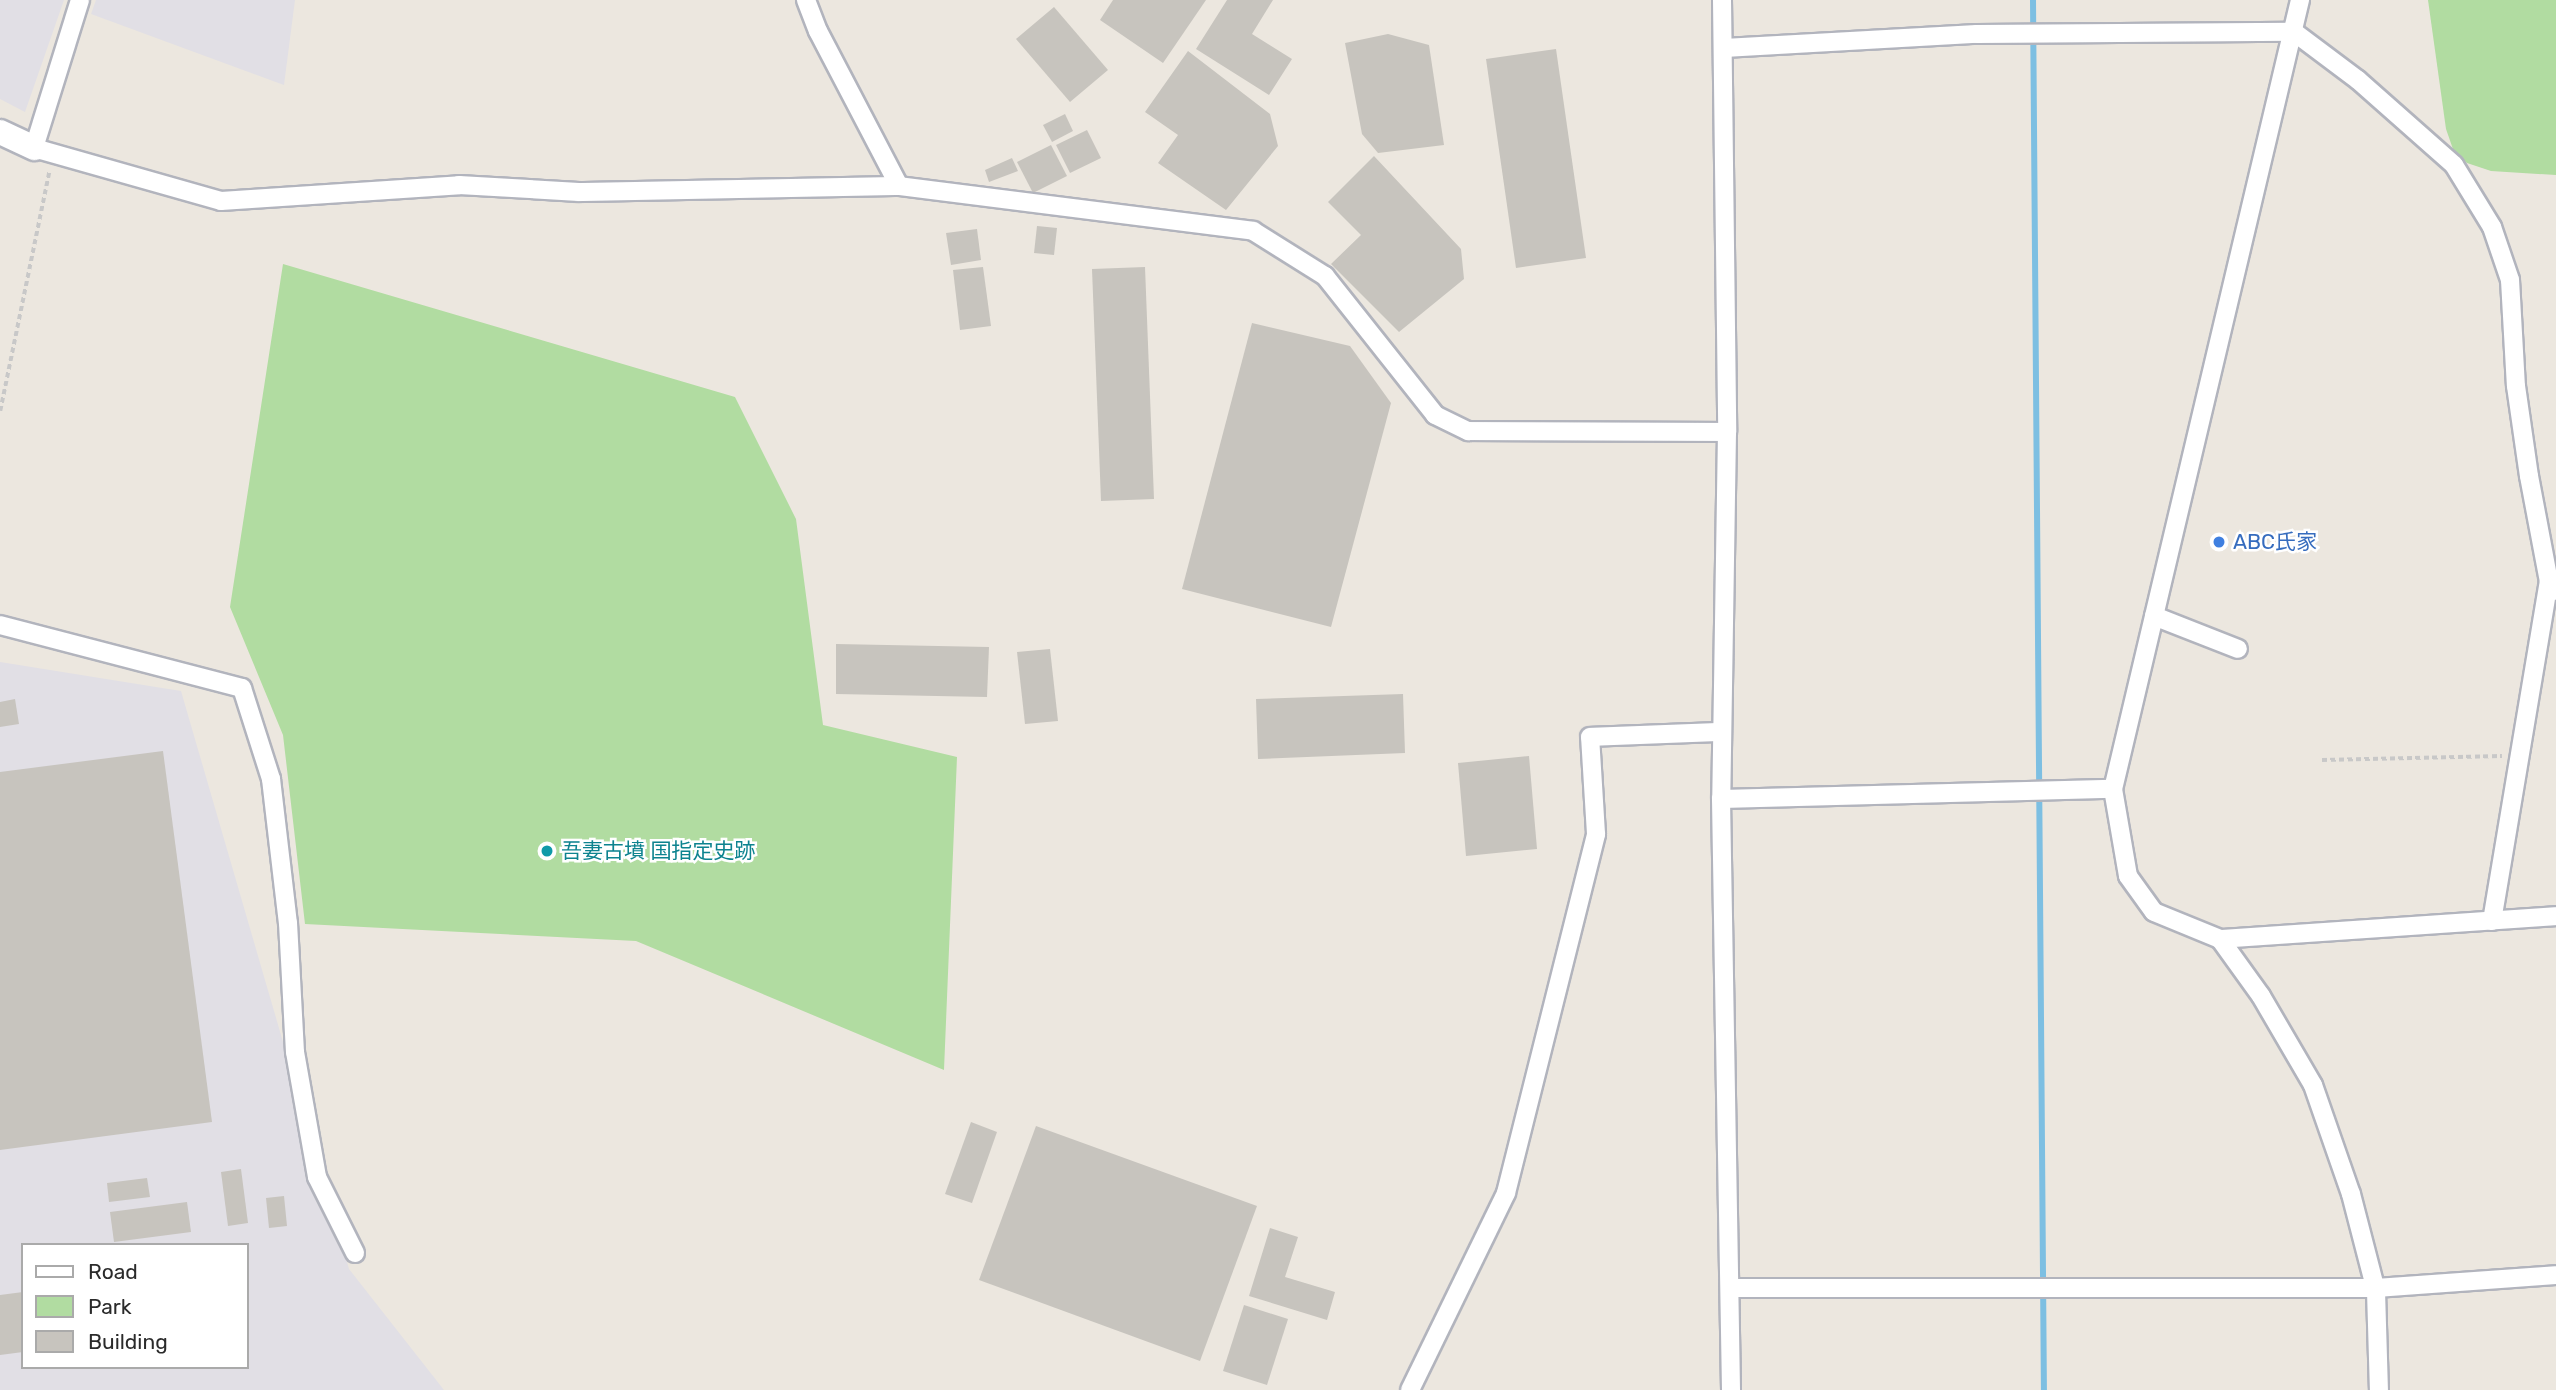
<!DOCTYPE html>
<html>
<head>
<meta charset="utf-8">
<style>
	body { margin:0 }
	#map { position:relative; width:2556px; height:1390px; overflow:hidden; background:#ece7df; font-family:Rubik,"Noto Sans JP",sans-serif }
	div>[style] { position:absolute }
	.industrial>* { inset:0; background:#e1dfe5 }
	.green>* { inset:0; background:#b1dca1 }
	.stream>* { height:6px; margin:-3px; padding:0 3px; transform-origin:3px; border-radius:3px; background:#7dbfe2 }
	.building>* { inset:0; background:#c7c4be }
	.path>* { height:3.5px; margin-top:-1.75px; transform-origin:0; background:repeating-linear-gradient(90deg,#c8c8c8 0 5px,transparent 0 8.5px) }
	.roads { filter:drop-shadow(2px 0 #b2b4bd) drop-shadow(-2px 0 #b2b4bd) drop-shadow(0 2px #b2b4bd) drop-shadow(0 -2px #b2b4bd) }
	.street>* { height:18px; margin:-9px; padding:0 9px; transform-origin:9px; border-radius:9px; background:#fff }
	.secondary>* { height:24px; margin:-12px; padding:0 12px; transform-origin:12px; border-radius:12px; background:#fff }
	.dots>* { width:19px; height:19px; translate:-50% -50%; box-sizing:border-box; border:4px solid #fff; border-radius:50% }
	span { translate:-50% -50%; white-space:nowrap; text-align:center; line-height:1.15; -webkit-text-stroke:5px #fff; paint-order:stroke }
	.shop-label { font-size:21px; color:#366cbe }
	.left { translate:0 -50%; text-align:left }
	.culture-label { font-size:21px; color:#0d838f }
	.legend { position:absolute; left:21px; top:1243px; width:228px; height:126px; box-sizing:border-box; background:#fff; border:2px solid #aaa; margin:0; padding:9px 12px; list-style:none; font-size:21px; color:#2b2b2b }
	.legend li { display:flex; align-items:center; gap:14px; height:35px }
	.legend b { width:35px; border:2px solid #aaa }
</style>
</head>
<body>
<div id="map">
	<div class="industrial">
		<div style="clip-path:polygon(0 0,64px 0,25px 112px,0 99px)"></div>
		<div style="clip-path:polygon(96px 0,295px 0,284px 85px,91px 14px)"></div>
		<div style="clip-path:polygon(evenodd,0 662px,181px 691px,349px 1269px,444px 1390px,0 1390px,0 662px,23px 1245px,247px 1245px,247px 1367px,23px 1367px,23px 1245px)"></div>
	</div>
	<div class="green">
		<div style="clip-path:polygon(2428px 0,2556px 0,2556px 175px,2491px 171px,2467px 163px,2454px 152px,2446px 129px)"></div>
		<div style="clip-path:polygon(283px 264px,735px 397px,796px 519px,823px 725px,957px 757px,944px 1070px,636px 941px,305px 924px,283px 735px,230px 607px)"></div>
	</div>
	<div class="stream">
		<div style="left:2033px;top:0;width:1390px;rotate:89.55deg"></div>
	</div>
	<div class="building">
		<div style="clip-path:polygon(1113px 0,1206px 0,1163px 63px,1100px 20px)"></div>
		<div style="clip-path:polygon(1227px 0,1273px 0,1252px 34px,1292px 59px,1269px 95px,1196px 49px)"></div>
		<div style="clip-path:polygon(1054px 7px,1108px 70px,1070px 102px,1016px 39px)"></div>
		<div style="clip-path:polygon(1388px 34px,1429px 45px,1444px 145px,1378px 153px,1362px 134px,1345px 43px)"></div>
		<div style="clip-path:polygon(1556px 49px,1586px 258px,1516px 268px,1486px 59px)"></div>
		<div style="clip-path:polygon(1188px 51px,1270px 114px,1278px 146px,1226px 210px,1158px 163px,1178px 135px,1145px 112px)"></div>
		<div style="clip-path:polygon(1065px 114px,1073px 131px,1052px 142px,1043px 125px)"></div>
		<div style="clip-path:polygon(1087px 130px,1101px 158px,1070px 173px,1056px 145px)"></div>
		<div style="clip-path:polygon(1051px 145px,1067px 176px,1033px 193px,1017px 162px)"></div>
		<div style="clip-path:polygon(1374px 156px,1461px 249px,1464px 279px,1399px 332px,1331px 264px,1361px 235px,1328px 202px)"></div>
		<div style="clip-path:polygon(1012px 158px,1018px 171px,989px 182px,985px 170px)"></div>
		<div style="clip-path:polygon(1037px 226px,1057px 228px,1054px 255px,1034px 253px)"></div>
		<div style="clip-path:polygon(977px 229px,981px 260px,951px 265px,946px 233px)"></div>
		<div style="clip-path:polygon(983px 267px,991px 326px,960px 330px,953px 270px)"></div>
		<div style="clip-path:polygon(1145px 267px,1154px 499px,1101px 501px,1092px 269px)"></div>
		<div style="clip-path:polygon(1252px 323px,1350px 346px,1391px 403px,1331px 627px,1182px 589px)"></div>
		<div style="clip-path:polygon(836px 644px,989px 647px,987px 697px,836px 694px)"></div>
		<div style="clip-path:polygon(1050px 649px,1058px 721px,1025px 724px,1017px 652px)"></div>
		<div style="clip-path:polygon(1403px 694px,1405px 753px,1258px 759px,1256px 699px)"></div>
		<div style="clip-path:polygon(15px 699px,19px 724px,0 727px,0 702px)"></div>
		<div style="clip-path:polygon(163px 751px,212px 1122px,0 1150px,0 772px)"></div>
		<div style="clip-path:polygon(1529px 756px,1537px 849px,1466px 856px,1458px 763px)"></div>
		<div style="clip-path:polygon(971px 1122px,997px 1132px,972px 1203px,945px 1194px)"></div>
		<div style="clip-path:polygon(1036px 1126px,1257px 1206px,1200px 1361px,979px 1280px)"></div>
		<div style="clip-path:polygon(241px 1169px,248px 1223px,228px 1226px,221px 1172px)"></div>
		<div style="clip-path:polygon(147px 1178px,150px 1197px,109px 1202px,107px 1183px)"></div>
		<div style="clip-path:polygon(284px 1196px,287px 1226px,269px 1228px,266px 1198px)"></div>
		<div style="clip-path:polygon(187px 1202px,191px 1232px,114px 1242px,110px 1212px)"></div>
		<div style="clip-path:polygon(1270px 1228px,1298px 1237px,1285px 1277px,1335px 1292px,1327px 1320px,1249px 1296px)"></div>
		<div style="clip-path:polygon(23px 1292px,23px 1352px,0 1355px,0 1295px)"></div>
		<div style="clip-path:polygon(1244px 1305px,1288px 1319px,1267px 1385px,1223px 1371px)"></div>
	</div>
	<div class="path">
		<div style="left:0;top:411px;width:244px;rotate:-78.4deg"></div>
		<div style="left:2322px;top:760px;width:180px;rotate:-1.3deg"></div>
	</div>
	<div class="roads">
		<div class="street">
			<div style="left:80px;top:0;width:155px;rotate:107.3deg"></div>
			<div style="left:34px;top:148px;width:194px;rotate:15.8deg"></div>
			<div style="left:221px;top:201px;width:239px;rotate:-3.8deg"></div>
			<div style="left:459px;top:185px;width:120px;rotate:3.3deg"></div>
			<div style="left:579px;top:192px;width:320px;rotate:-1.1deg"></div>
			<div style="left:899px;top:186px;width:357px;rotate:7.2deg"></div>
			<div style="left:1253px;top:231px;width:85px;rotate:32deg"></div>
			<div style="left:1325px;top:276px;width:177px;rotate:51.6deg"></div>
			<div style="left:1435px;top:415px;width:37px;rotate:26deg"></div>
			<div style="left:1468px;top:431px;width:259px;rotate:0.2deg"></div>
			<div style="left:806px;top:0;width:33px;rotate:69deg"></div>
			<div style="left:818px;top:31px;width:175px;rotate:62.4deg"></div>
			<div style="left:1722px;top:0;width:432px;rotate:89.3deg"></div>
			<div style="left:1727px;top:432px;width:367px;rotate:90.9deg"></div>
			<div style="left:1721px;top:799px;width:591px;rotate:89.03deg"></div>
			<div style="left:2300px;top:0;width:811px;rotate:103.33deg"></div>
			<div style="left:2113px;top:789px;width:88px;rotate:80.2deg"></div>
			<div style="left:2128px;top:876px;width:44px;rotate:54.2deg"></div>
			<div style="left:2154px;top:912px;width:71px;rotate:22.2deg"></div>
			<div style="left:2220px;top:939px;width:337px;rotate:-3.9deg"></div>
			<div style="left:1724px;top:48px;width:253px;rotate:-3.2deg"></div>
			<div style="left:1977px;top:34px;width:317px;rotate:-0.4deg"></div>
			<div style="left:2294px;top:32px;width:80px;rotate:36.9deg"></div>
			<div style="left:2358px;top:80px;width:128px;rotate:41.5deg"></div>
			<div style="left:2454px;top:165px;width:73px;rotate:58.5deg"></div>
			<div style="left:2492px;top:227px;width:56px;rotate:71.2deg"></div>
			<div style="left:2510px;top:280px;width:106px;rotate:86.8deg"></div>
			<div style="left:2516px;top:386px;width:91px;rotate:81.8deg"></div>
			<div style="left:2529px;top:476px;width:108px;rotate:79.3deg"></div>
			<div style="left:2549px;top:582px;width:11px;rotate:52deg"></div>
			<div style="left:2154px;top:616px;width:90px;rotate:21.4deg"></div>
			<div style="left:0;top:625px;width:250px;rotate:14.6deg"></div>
			<div style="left:242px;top:688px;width:96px;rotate:72.3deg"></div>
			<div style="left:271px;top:779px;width:145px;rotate:83.3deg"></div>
			<div style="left:288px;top:923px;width:129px;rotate:86.9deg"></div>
			<div style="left:295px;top:1052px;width:127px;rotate:80deg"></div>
			<div style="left:317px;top:1177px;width:85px;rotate:63.4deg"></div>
			<div style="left:1721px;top:799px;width:392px;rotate:-1.5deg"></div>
			<div style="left:2492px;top:921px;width:344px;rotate:-80.5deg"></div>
			<div style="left:2220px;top:939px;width:70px;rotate:54.3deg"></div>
			<div style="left:2261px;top:996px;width:103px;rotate:59.7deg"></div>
			<div style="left:2313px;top:1085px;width:115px;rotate:70.8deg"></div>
			<div style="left:2351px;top:1194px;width:100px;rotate:75.5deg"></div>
			<div style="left:2376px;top:1291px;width:99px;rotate:88.3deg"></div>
			<div style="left:1732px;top:1288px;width:644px"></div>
			<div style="left:2376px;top:1288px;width:180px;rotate:-4.1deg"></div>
			<div style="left:1410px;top:1390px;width:219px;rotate:-64deg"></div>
			<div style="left:1506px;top:1193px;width:370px;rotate:-75.9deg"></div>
			<div style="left:1596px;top:834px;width:97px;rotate:-93.5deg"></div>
			<div style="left:1590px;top:737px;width:132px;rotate:-2.2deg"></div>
		</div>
		<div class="secondary">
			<div style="left:0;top:132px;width:38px;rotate:25deg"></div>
		</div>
	</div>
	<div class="dots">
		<div style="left:2219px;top:542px;background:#3f7fe0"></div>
		<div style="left:547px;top:851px;background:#0f9aa8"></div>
	</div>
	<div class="shop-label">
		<span class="left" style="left:2233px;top:542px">ABC氏家</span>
	</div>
	<div class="culture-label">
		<span class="left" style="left:561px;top:851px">吾妻古墳 国指定史跡</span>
	</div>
	<ul class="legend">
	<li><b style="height:9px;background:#fff"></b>Road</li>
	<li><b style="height:19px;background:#b1dca1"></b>Park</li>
	<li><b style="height:19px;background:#c7c4be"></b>Building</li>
	</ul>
</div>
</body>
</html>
